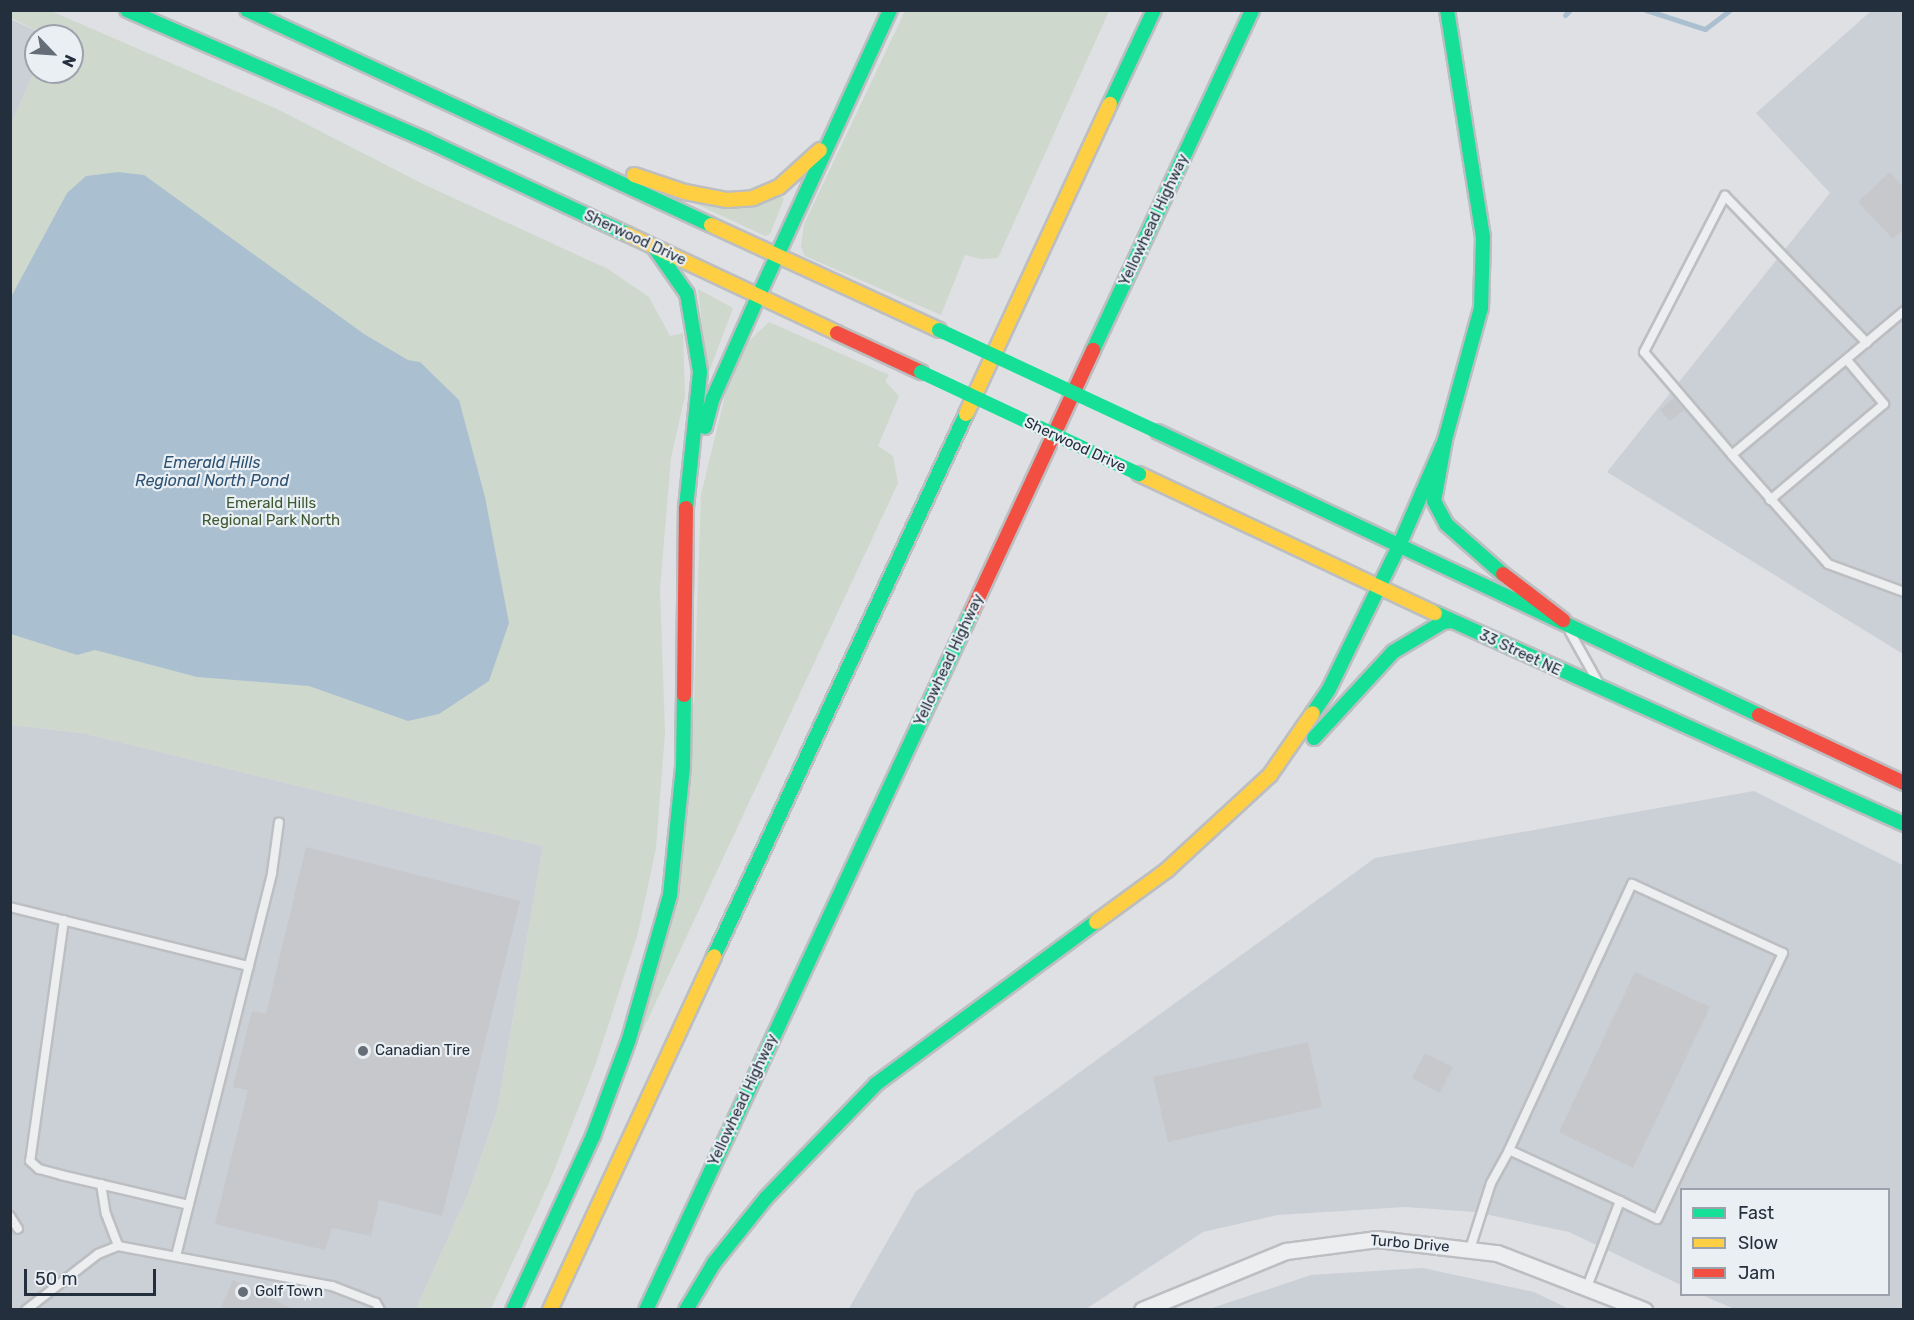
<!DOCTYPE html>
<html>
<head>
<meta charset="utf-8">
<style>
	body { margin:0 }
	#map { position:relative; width:1914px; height:1320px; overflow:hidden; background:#dee0e3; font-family:Rubik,sans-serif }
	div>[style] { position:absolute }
	.built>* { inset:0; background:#cbd0d7 }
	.green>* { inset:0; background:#cfd8cd }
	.water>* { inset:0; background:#aac0d1 }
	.stream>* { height:5px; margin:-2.5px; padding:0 2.5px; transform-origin:2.5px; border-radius:2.5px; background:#aac0d1 }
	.building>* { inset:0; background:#c6c8cb }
	.roads { filter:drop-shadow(2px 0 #bcbec1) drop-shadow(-2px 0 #bcbec1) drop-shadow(0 2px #bcbec1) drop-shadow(0 -2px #bcbec1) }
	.lane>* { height:8px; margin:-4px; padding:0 4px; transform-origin:4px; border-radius:4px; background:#eceef0 }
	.street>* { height:15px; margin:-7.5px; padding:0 7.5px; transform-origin:7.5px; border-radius:7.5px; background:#eceef0 }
	.fast>* { height:14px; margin:-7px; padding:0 7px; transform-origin:7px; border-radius:7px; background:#16e098 }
	.slow>* { height:14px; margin:-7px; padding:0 7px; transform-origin:7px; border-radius:7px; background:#ffcf43 }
	.jam>* { height:14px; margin:-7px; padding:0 7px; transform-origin:7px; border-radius:7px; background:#f24e42 }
	.fast-bridge>* { height:14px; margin:-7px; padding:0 7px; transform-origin:7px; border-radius:7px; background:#16e098 }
	.dots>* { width:16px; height:16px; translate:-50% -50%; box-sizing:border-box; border:3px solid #eaeff4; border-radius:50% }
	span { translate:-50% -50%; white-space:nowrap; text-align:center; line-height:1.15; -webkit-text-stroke:4.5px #eaeff4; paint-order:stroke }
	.street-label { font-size:15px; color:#242f3d }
	.park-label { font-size:15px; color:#3c5931 }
	.poi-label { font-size:15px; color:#242f3d }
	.left { translate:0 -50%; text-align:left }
	.water-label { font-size:16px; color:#2d5272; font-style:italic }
	.frame { position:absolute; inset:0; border:12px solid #242f3d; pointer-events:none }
	.legend { position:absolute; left:1680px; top:1188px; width:210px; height:108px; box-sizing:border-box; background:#eaeff4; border:2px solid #9ba2ab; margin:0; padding:8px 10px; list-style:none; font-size:18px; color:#242f3d }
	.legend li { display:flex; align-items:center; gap:12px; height:30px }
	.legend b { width:30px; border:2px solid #9ba2ab }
	.north { position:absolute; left:24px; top:24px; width:60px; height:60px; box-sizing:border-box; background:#eaeff4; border:2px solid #9ba2ab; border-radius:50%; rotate:115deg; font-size:16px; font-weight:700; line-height:24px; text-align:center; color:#242f3d }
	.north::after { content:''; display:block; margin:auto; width:21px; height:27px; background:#656d77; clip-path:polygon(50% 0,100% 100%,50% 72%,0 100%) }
	.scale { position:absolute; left:24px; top:1269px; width:132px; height:27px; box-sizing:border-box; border:3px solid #242f3d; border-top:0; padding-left:8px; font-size:18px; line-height:21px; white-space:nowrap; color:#242f3d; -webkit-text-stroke:4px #eaeff4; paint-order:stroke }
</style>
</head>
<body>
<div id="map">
	<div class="built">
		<div style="clip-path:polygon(1871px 11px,1903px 11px,1903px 654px,1607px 472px,1830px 193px,1756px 113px)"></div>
		<div style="clip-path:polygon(10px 19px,48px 36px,36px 36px,36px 68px,11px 124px)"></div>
		<div style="clip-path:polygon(11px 725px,83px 733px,543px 846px,497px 1111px,469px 1192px,416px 1309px,11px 1310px)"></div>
		<div style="clip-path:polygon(1754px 791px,1903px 865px,1903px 1309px,1734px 1309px,1702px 1295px,1888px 1294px,1888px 1190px,1682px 1190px,1681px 1285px,1569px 1232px,1475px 1212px,1405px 1207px,1278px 1215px,1203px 1232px,1086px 1309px,848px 1310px,916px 1191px,1375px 858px)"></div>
		<div style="clip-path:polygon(1423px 1268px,1534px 1292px,1569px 1309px,1209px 1309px,1311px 1275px)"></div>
	</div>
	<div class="green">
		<div style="clip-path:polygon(11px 11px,51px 11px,277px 109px,425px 185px,608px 269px,649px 297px,670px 336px,683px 333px,685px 396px,671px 458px,660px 588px,665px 733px,656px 848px,638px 933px,595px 1066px,549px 1183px,491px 1309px,416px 1309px,469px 1192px,497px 1111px,543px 846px,83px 733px,11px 725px,11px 124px,36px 68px,36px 72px,72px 72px,72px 36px,48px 36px,11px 18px)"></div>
		<div style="clip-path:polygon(905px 11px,1109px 11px,998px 258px,981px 259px,965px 255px,941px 315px,805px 256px,801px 247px,804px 224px)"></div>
		<div style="clip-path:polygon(781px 196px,784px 199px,770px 234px,765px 236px,692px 202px)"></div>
		<div style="clip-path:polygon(698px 289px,733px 308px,707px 377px)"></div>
		<div style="clip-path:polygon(769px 322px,889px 375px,885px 381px,899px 396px,878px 446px,893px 456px,898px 483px,621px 1077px,640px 1021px,694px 700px,701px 495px,727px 387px,743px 347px)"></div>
	</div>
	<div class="water">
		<div style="clip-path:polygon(118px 172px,144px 175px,364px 334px,408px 360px,420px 362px,459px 400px,485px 497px,509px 623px,489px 681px,439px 714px,408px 721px,309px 686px,197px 677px,95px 650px,77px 655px,11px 634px,11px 297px,67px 193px,86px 176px)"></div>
	</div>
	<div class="stream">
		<div style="left:1646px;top:10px;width:62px;rotate:17.9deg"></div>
		<div style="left:1705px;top:29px;width:31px;rotate:-37deg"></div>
		<div style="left:1565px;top:15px;width:7px;rotate:-45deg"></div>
	</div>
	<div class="building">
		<div style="clip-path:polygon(1890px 172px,1903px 187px,1904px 229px,1893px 239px,1858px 202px)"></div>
		<div style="clip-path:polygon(1674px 398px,1684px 410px,1670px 421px,1660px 410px)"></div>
		<div style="clip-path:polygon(306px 847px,520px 901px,442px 1216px,379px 1200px,371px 1236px,332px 1228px,325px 1250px,215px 1224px,248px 1090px,233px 1087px,252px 1011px,266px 1014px)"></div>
		<div style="clip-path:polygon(1635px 972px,1710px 1007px,1633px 1168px,1559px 1132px)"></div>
		<div style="clip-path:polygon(1308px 1042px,1322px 1107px,1168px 1142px,1153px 1077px)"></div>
		<div style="clip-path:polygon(1425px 1053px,1453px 1067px,1440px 1093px,1412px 1078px)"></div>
		<div style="clip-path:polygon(233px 1280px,295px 1310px,220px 1310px)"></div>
	</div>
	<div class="roads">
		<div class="lane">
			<div style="left:1904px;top:311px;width:224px;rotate:140.1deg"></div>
			<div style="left:1732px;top:455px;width:145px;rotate:48.6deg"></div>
			<div style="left:1828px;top:564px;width:81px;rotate:20.2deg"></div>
			<div style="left:1732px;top:455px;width:135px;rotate:-130.5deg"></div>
			<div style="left:1644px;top:352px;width:176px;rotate:-62.6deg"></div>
			<div style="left:1725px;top:196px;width:204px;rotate:46deg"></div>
			<div style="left:1770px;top:500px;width:149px;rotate:-40.1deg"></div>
			<div style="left:1884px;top:404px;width:57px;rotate:-130.1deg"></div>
			<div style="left:1570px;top:632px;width:57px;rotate:60.8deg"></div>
			<div style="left:10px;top:907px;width:246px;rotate:13.9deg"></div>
			<div style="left:64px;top:920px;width:243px;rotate:98deg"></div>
			<div style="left:30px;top:1161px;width:12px;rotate:42deg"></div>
			<div style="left:39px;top:1169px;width:23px;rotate:15deg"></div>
			<div style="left:61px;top:1175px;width:131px;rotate:13.2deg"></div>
			<div style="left:1509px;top:1150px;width:293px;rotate:-65.2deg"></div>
			<div style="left:1632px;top:884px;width:166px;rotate:24.6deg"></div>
			<div style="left:1783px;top:953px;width:294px;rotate:115.3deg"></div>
			<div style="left:1657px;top:1219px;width:41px;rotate:-154.1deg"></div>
			<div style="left:101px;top:1184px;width:30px;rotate:81deg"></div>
			<div style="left:106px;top:1214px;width:34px;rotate:69deg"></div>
			<div style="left:10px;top:1216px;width:15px;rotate:58deg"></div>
			<div style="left:1470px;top:1249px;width:69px;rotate:-72.3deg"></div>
			<div style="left:1491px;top:1183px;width:38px;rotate:-61deg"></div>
			<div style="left:1509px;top:1150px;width:122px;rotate:24.7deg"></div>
			<div style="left:1620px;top:1201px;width:92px;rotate:111deg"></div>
			<div style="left:176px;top:1256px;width:395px;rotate:-75.9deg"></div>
			<div style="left:272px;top:873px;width:51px;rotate:-82.2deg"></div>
			<div style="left:26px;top:1310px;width:91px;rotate:-37.9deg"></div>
			<div style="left:98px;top:1254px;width:22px;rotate:-22deg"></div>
			<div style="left:118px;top:1246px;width:218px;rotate:10.6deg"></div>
			<div style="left:332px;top:1286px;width:47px;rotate:21.1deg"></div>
			<div style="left:376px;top:1303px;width:8px;rotate:60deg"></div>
		</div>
		<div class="street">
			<div style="left:1142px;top:1310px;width:156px;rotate:-22.3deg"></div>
			<div style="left:1286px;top:1251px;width:92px;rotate:-7.5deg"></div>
			<div style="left:1377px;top:1239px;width:121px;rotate:6.7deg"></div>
			<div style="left:1497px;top:1253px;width:158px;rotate:21.2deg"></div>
		</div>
		<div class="fast">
			<div style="left:127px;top:10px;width:326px;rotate:23.5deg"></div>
			<div style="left:426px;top:140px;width:222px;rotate:25.1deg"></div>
			<div style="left:247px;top:10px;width:511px;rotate:24.86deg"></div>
			<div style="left:1447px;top:10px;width:230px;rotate:81deg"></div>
			<div style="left:1483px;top:237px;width:71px;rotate:91.6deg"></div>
			<div style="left:1481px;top:308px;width:137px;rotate:105.3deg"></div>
			<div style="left:1445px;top:440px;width:62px;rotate:100.2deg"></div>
			<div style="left:1434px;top:501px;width:26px;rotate:62deg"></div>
			<div style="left:1446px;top:524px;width:76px;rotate:41.3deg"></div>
			<div style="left:1110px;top:104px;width:104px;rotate:-64.9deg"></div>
			<div style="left:654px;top:247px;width:57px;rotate:54.9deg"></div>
			<div style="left:687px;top:294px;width:79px;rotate:80.5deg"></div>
			<div style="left:700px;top:372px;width:137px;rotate:95.9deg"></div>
			<div style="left:758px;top:297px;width:316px;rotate:-65.3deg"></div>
			<div style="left:1093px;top:350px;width:375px;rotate:-64.9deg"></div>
			<div style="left:705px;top:427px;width:30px;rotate:-75deg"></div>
			<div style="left:713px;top:398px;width:111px;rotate:-66deg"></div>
			<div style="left:1158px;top:432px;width:664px;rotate:25.21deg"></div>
			<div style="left:1435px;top:613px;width:514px;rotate:24.22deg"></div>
			<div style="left:1313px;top:713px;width:29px;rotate:-56deg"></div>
			<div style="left:1329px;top:689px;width:157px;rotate:-63.9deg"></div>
			<div style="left:1398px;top:548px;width:118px;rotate:-66.5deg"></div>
			<div style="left:1314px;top:738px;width:117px;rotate:-47.4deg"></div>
			<div style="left:1393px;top:652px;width:58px;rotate:-31deg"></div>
			<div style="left:1443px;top:622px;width:9px;rotate:-6deg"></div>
			<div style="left:714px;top:956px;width:598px;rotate:-65.06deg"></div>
			<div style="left:513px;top:1310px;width:192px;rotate:-65.3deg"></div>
			<div style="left:593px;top:1136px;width:103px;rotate:-69.6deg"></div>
			<div style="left:629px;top:1039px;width:150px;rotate:-74.1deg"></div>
			<div style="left:670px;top:895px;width:130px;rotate:-84.2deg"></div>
			<div style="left:683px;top:766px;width:71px;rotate:-89.2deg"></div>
			<div style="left:646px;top:1310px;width:771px;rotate:-65deg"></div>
			<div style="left:686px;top:1310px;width:55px;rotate:-59.2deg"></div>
			<div style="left:714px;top:1263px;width:83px;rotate:-51.3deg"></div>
			<div style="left:766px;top:1198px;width:158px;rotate:-46deg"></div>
			<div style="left:876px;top:1084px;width:273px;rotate:-36.4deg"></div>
		</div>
		<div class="slow">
			<div style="left:634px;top:175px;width:54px;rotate:18.4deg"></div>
			<div style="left:685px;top:192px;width:43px;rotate:10.8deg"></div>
			<div style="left:727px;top:200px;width:26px;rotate:-4deg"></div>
			<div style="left:753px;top:198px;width:28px;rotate:-23deg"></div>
			<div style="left:779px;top:187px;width:55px;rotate:-42.1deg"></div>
			<div style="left:711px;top:225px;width:251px;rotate:24.7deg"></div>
			<div style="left:627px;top:234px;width:232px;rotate:25.2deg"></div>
			<div style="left:966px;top:414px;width:342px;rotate:-65.1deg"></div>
			<div style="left:1139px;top:474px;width:327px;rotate:25.2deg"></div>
			<div style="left:1096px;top:922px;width:88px;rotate:-36.2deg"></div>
			<div style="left:1167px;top:870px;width:140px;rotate:-42.7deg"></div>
			<div style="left:1270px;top:775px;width:75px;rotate:-55.3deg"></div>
			<div style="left:550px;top:1310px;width:390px;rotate:-65.1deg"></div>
		</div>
		<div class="jam">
			<div style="left:837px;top:333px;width:93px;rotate:24.9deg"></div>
			<div style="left:1503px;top:574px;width:76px;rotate:37.5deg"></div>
			<div style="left:972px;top:611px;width:288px;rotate:-65.1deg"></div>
			<div style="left:684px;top:695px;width:187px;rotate:-89.4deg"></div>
			<div style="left:1759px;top:715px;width:160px;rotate:25.1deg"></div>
		</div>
	</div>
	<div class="fast-bridge">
		<div style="left:939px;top:330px;width:242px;rotate:25deg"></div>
		<div style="left:921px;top:372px;width:241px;rotate:25.1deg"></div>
	</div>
	<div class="dots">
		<div style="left:363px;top:1051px;background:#656d77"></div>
		<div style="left:243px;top:1292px;background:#656d77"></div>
	</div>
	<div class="street-label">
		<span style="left:1154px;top:220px;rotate:-65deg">Yellowhead Highway</span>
		<span style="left:635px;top:238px;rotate:25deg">Sherwood Drive</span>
		<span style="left:1075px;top:445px;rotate:25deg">Sherwood Drive</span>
		<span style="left:1520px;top:653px;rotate:25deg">33 Street NE</span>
		<span style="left:949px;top:660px;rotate:-65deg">Yellowhead Highway</span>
		<span style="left:743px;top:1100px;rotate:-65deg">Yellowhead Highway</span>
		<span style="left:1410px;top:1244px;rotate:5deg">Turbo Drive</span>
	</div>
	<div class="park-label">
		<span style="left:271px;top:512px">Emerald Hills<br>Regional Park North</span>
	</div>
	<div class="poi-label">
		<span class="left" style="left:375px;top:1051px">Canadian Tire</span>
		<span class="left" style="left:255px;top:1292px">Golf Town</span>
	</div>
	<div class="water-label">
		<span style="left:212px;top:472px">Emerald Hills<br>Regional North Pond</span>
	</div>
	<div class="frame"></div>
	<ul class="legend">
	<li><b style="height:8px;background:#16e098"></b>Fast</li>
	<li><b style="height:8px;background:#ffcf43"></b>Slow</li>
	<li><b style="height:8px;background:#f24e42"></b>Jam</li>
	</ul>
	<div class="north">N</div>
	<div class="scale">50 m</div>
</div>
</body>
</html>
